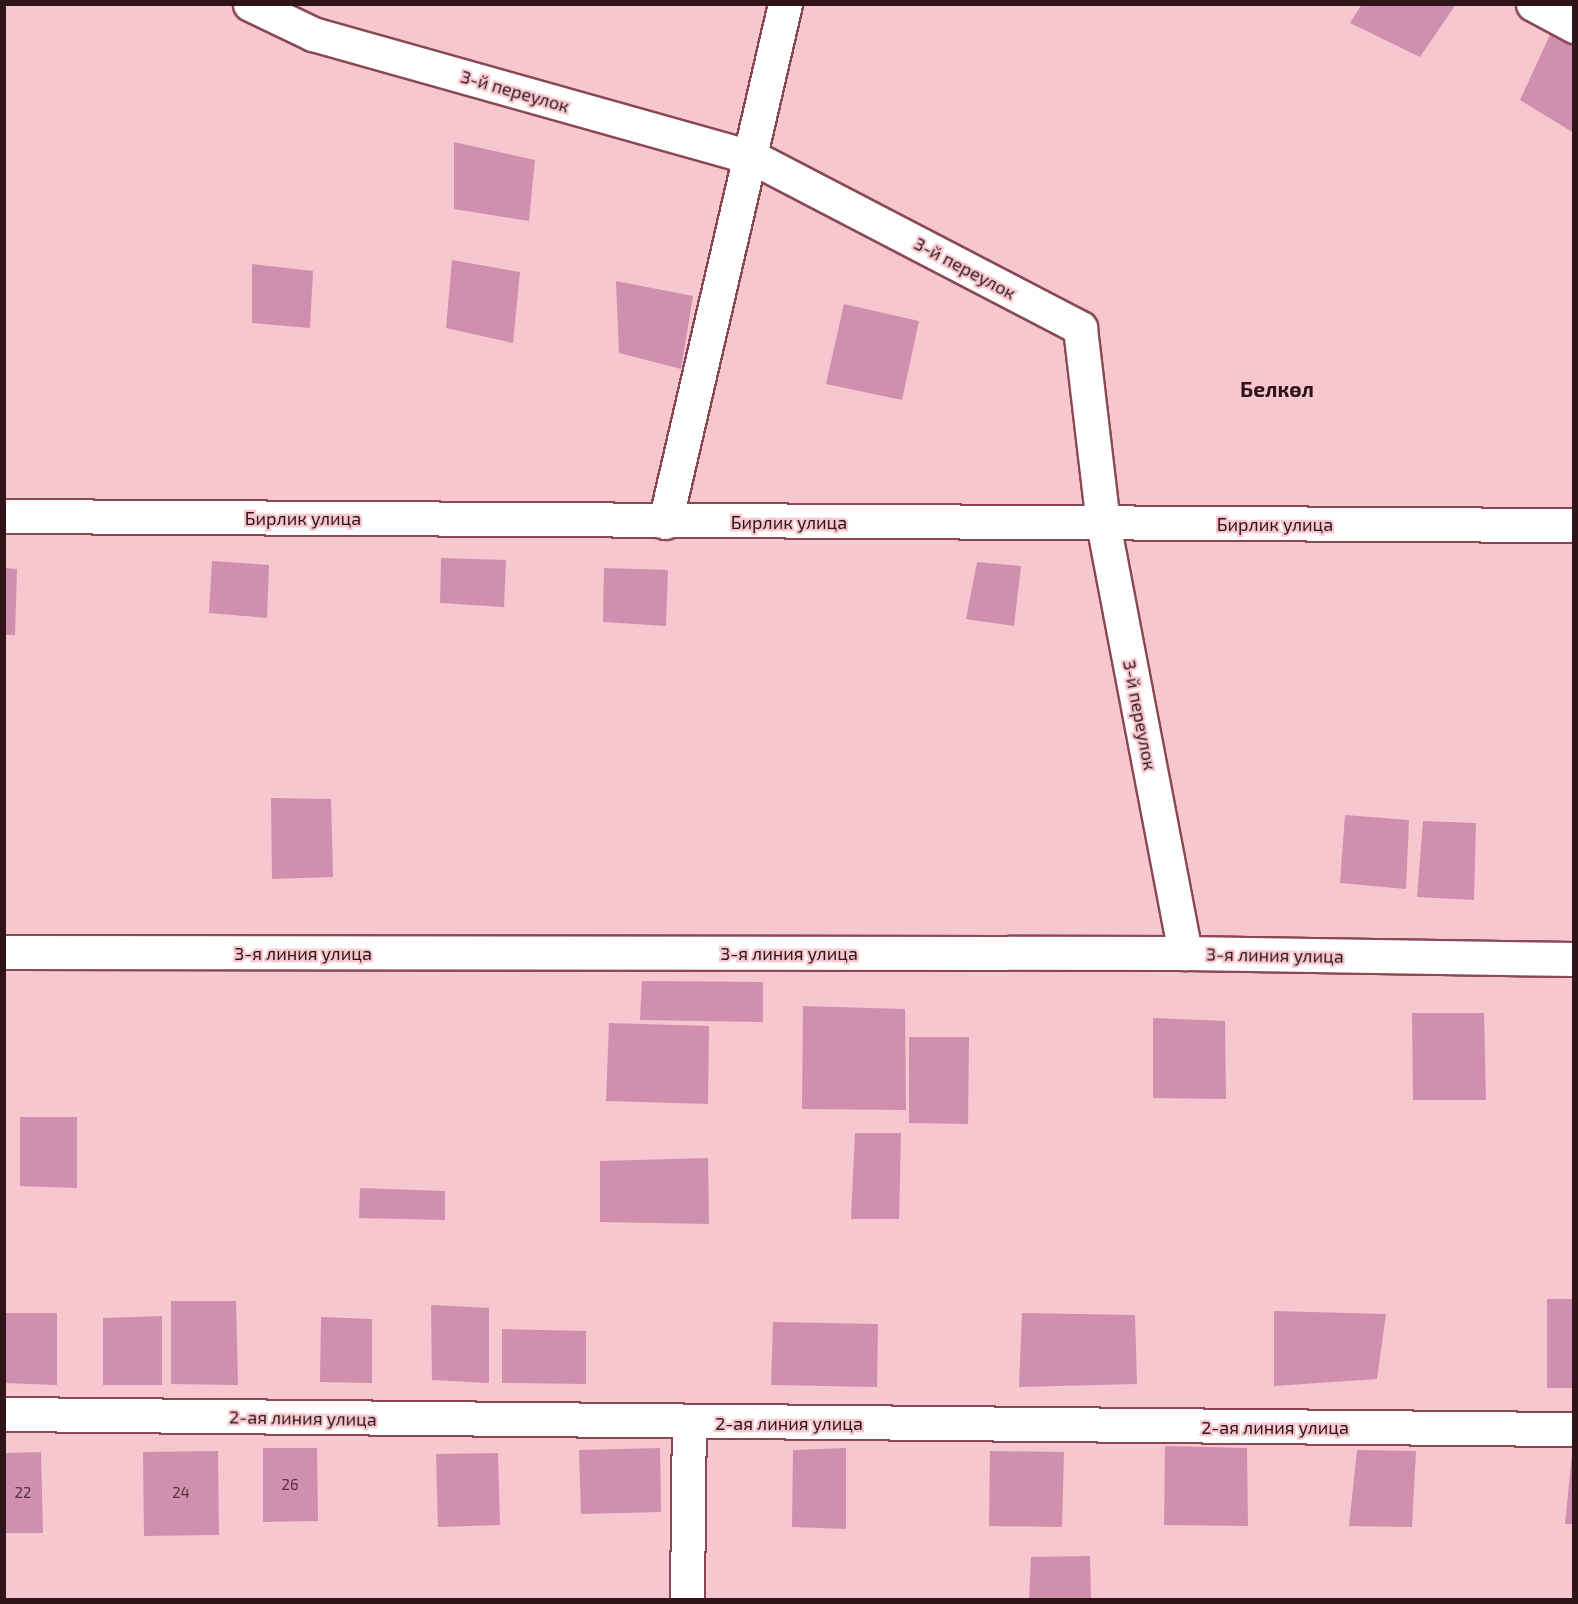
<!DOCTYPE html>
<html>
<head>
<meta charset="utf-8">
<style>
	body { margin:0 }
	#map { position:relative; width:1578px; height:1604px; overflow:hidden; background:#f6c7ce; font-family:"Exo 2",sans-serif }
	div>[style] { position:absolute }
	.building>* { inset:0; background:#d18fb0 }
	.roads { filter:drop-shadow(2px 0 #8a4855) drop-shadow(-2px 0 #8a4855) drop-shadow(0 2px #8a4855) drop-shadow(0 -2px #8a4855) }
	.minor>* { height:33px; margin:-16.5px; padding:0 16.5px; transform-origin:16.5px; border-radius:16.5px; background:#fff }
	span { translate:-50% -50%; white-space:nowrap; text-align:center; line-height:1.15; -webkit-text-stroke:4.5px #f6c7ce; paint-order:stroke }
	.number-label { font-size:15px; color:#58333f }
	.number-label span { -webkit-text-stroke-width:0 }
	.street-label { font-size:18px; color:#2f1419 }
	.quarter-label { font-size:21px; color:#2f1419; font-weight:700 }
	.frame { position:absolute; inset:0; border:6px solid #2f1419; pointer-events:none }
</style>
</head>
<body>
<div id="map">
	<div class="building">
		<div style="clip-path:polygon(1362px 4px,1456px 4px,1420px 57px,1350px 23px)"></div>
		<div style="clip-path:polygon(1555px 24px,1574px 36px,1574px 133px,1520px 100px)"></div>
		<div style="clip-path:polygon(454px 142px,535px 160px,529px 221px,454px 209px)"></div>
		<div style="clip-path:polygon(452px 260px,520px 272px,513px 343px,446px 328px)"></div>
		<div style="clip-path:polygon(252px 264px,313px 271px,310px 328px,252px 323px)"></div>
		<div style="clip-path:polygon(616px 281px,693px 296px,681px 369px,619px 353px)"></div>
		<div style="clip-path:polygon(844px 304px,919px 321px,902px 400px,826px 384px)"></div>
		<div style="clip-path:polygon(441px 558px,506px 560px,504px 607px,440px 603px)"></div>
		<div style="clip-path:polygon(212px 561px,269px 565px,267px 618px,209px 613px)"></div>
		<div style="clip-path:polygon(977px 562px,1021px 566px,1014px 626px,966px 619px)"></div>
		<div style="clip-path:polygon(4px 568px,17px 569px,15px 635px,4px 635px)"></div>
		<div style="clip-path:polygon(604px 568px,668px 570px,666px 626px,603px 622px)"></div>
		<div style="clip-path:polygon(271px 798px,331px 799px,333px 877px,272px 879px)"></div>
		<div style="clip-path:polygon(1345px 815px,1409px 820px,1406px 889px,1340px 883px)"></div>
		<div style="clip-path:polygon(1423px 821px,1476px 823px,1474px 900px,1417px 897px)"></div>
		<div style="clip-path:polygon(642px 981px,763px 982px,763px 1022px,640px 1020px)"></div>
		<div style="clip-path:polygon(803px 1006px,905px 1009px,906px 1110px,802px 1109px)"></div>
		<div style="clip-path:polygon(1412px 1013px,1484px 1013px,1486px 1100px,1413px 1100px)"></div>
		<div style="clip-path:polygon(1153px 1018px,1225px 1021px,1226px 1099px,1153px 1098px)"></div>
		<div style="clip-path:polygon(609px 1023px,709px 1026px,708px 1104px,606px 1101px)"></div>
		<div style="clip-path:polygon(909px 1037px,969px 1037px,968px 1124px,909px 1123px)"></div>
		<div style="clip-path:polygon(20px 1117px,77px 1117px,77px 1188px,20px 1186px)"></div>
		<div style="clip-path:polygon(855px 1133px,901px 1133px,899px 1219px,851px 1219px)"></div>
		<div style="clip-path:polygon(708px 1158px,709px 1224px,600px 1222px,600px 1161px)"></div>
		<div style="clip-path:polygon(360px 1188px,445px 1191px,445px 1220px,359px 1218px)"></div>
		<div style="clip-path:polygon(1547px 1299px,1574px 1299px,1574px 1388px,1547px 1388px)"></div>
		<div style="clip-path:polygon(171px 1301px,236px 1301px,238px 1385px,171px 1384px)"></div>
		<div style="clip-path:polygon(431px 1305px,489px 1308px,489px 1383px,432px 1380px)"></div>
		<div style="clip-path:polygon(1274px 1311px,1386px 1314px,1377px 1379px,1274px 1386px)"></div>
		<div style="clip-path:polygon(4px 1313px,57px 1313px,57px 1385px,4px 1383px)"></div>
		<div style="clip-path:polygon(1022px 1313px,1135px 1315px,1137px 1384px,1019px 1387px)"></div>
		<div style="clip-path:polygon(162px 1316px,162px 1385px,103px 1385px,103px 1318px)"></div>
		<div style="clip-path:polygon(321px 1317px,372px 1319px,372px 1383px,320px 1382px)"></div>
		<div style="clip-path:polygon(773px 1322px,878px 1324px,877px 1387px,771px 1385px)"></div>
		<div style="clip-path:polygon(502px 1329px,586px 1331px,586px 1384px,502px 1383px)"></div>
		<div style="clip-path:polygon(1165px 1446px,1247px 1448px,1248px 1526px,1164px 1525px)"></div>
		<div style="clip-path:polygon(263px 1448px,317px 1448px,318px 1521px,263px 1522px)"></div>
		<div style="clip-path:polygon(660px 1448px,661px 1512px,581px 1514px,579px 1450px)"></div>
		<div style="clip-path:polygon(846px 1448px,846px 1529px,792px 1527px,793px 1450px)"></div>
		<div style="clip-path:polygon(1357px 1450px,1416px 1451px,1412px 1527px,1349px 1526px)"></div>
		<div style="clip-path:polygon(218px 1451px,219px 1535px,144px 1536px,143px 1452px)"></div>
		<div style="clip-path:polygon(990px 1451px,1064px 1452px,1062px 1527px,989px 1526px)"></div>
		<div style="clip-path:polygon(41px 1452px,43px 1533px,4px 1533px,4px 1453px)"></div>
		<div style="clip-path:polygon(498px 1453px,500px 1525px,438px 1527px,436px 1454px)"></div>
		<div style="clip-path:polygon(1572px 1454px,1574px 1454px,1574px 1524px,1565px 1524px)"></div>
		<div style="clip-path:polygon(1090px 1556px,1091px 1600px,1029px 1600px,1031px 1557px)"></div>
	</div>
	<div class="roads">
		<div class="minor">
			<div style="left:250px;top:4px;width:70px;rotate:25.5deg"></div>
			<div style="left:313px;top:34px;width:456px;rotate:15.7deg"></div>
			<div style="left:752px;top:157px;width:370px;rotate:27.5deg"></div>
			<div style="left:1080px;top:328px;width:196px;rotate:83.3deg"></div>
			<div style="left:1103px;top:523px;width:438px;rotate:79.2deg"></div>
			<div style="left:1533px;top:4px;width:47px;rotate:28.2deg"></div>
			<div style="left:4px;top:516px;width:1570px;rotate:0.33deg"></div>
			<div style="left:665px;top:522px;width:532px;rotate:-76.96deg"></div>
			<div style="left:4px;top:952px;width:1181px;rotate:0.05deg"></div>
			<div style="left:1185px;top:953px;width:389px;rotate:0.9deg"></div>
			<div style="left:4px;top:1414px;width:1570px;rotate:0.55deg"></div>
			<div style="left:687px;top:1600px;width:178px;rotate:-89.4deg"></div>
		</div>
	</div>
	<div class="number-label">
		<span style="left:290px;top:1485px">26</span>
		<span style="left:23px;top:1493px">22</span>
		<span style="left:181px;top:1493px">24</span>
	</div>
	<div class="street-label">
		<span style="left:515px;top:91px;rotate:16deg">3-й переулок</span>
		<span style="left:965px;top:268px;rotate:28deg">3-й переулок</span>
		<span style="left:303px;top:518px">Бирлик улица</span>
		<span style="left:789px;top:522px">Бирлик улица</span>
		<span style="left:1275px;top:524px">Бирлик улица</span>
		<span style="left:1140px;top:715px;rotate:79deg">3-й переулок</span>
		<span style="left:303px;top:953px">3-я линия улица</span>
		<span style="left:789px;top:953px">3-я линия улица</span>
		<span style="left:1275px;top:955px;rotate:1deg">3-я линия улица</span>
		<span style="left:303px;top:1418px;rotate:1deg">2-ая линия улица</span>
		<span style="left:789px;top:1423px">2-ая линия улица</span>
		<span style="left:1275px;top:1427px">2-ая линия улица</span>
	</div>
	<div class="quarter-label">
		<span style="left:1277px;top:389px">Белкөл</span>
	</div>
	<div class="frame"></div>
</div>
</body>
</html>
